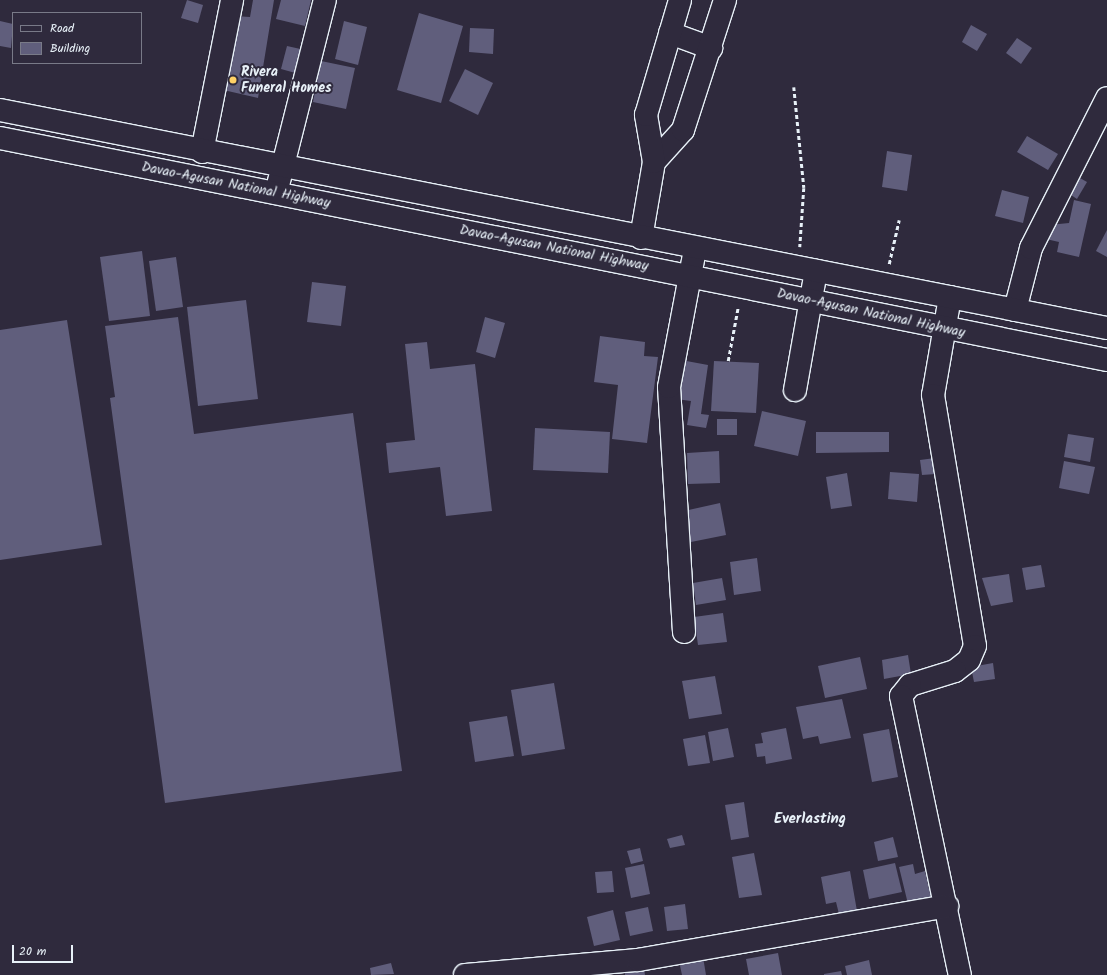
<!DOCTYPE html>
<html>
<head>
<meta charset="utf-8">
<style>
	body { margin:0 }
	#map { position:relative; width:1107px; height:975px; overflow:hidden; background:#2f2a3d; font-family:Kalam,sans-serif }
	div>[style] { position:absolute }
	.building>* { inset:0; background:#605e7c }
	.path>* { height:2.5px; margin-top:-1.25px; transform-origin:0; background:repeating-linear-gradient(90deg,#e8f1f8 0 4px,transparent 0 7px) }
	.roads { filter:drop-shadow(1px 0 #e8f1f8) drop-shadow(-1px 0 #e8f1f8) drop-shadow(0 1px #e8f1f8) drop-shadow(0 -1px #e8f1f8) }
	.minor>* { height:22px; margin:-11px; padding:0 11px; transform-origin:11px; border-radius:11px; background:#2f2a3d }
	.highway>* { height:22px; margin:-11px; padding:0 11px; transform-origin:11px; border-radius:11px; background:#2f2a3d }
	.dots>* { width:11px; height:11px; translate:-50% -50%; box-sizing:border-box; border:2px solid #2f2a3d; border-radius:50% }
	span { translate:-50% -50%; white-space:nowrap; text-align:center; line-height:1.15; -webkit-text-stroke:4px #2f2a3d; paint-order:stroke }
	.poi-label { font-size:14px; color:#e8f1f8; font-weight:700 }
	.left { translate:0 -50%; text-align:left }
	.street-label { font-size:14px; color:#e8f1f8 }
	.neighbourhood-label { font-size:15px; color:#e8f1f8; font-weight:700 }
	.legend { position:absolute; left:12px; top:12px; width:130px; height:52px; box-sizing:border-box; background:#2f2a3d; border:1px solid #797a88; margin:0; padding:5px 7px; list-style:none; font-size:12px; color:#e8f1f8 }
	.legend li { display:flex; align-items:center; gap:8px; height:20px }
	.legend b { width:20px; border:1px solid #797a88 }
	.scale { position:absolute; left:12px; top:945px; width:61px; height:18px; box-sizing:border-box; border:2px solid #e8f1f8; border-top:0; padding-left:5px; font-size:12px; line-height:14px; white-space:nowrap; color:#e8f1f8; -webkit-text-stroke:3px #2f2a3d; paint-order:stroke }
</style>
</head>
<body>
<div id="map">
	<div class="building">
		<div style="clip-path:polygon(187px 0,203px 5px,198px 23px,181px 18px)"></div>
		<div style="clip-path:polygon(253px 0,274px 0,258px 98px,219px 89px,234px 16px,250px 17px)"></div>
		<div style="clip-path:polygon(281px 0,311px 0,305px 26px,276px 19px)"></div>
		<div style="clip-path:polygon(419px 13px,463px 26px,441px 103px,397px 90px)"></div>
		<div style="clip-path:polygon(0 21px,13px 24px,11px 48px,0 46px)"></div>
		<div style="clip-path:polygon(344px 21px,367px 27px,358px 65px,335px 59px)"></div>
		<div style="clip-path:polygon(971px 25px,987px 34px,977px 51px,962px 42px)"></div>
		<div style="clip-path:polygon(470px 28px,494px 29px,493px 54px,469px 52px)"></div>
		<div style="clip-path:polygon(1017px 38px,1032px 48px,1021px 64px,1006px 53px)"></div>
		<div style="clip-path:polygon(287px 46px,305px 50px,299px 74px,281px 69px)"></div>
		<div style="clip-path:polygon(321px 61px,355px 68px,346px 109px,313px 102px)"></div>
		<div style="clip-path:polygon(465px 69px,493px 83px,478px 115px,449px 101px)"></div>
		<div style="clip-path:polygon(1027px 136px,1058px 154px,1048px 170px,1017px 152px)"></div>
		<div style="clip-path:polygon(887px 151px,912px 155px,907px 191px,882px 187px)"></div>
		<div style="clip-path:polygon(1071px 173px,1087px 182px,1077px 199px,1062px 189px)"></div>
		<div style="clip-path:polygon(1002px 190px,1029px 197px,1023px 223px,995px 216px)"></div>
		<div style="clip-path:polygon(1074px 200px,1091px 204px,1079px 257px,1057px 252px,1059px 242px,1046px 239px,1049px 225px,1069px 223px)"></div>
		<div style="clip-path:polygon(1107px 230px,1107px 257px,1096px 251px)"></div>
		<div style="clip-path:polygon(142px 251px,150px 316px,109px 321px,100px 257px)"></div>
		<div style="clip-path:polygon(176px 257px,183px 307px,156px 311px,149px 261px)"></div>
		<div style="clip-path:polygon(312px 282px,346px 286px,341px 326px,307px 322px)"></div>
		<div style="clip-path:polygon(246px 300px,258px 399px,198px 406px,187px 307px)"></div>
		<div style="clip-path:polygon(178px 317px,194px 434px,353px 413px,402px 771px,165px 803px,110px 398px,115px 397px,105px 326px)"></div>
		<div style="clip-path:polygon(485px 317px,505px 323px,495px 358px,476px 352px)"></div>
		<div style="clip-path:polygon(67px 320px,102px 545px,0 560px,0 330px)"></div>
		<div style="clip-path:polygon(600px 336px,645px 342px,644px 356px,658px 357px,647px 443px,612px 439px,618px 385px,594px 382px)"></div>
		<div style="clip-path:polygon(427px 342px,430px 369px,475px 364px,492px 511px,446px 516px,440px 467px,389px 473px,386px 443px,415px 440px,405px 344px)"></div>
		<div style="clip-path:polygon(681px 360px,708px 365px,701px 414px,709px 415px,706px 428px,687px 425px,691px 401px,676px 399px)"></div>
		<div style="clip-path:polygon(714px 361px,759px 363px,756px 413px,711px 411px)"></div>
		<div style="clip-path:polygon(762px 411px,806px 421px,798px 456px,754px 446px)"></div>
		<div style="clip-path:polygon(717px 419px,737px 419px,737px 435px,717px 435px)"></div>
		<div style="clip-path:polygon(535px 428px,610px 432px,608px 473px,533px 470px)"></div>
		<div style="clip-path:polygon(816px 432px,889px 432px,889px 452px,816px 453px)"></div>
		<div style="clip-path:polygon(1068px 434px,1094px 438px,1090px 462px,1064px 457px)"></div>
		<div style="clip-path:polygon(719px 451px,720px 483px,688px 484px,687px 453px)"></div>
		<div style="clip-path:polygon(935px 458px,936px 474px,922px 475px,920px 460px)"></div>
		<div style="clip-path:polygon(1064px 461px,1095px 467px,1089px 494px,1059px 488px)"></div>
		<div style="clip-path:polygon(890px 472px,919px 474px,917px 502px,888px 499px)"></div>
		<div style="clip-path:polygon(847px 473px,852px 506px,831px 509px,826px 477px)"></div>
		<div style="clip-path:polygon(720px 503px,726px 535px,691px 542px,684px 511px)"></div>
		<div style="clip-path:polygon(757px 558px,761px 591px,734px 595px,730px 562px)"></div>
		<div style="clip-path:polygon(1041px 565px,1045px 587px,1026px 590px,1022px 568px)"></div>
		<div style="clip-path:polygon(1009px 574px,1013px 602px,991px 606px,982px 578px)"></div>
		<div style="clip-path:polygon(722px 578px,726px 600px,696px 605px,693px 583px)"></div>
		<div style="clip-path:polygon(723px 613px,727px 642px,698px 645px,694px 617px)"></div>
		<div style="clip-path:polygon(908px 655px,911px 674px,884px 679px,882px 660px)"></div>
		<div style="clip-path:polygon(860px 657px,867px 689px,825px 698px,818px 666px)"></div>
		<div style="clip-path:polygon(993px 663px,995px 679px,974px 682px,971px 667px)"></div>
		<div style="clip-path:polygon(715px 676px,722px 714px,689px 719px,682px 681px)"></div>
		<div style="clip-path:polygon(554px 683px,565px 749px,522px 756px,511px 690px)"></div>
		<div style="clip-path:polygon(842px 699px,851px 738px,820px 744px,818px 736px,803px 739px,796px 707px)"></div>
		<div style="clip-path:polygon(507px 716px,514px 756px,475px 762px,469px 722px)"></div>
		<div style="clip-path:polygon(728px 728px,734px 757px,713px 761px,708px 732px)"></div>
		<div style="clip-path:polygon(786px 728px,792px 759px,766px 764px,765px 756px,757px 757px,755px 744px,763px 743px,761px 733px)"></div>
		<div style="clip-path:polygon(889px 729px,898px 777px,872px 782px,863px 734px)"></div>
		<div style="clip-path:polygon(705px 735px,710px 763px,688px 766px,683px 739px)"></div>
		<div style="clip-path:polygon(744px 802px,749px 837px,731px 840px,725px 805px)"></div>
		<div style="clip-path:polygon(682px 835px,685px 845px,670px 848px,667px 839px)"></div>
		<div style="clip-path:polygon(893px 837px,898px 857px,878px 861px,874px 842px)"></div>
		<div style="clip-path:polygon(640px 848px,643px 861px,631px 864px,627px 851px)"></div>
		<div style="clip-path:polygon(754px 853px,762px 895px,739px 898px,732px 857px)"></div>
		<div style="clip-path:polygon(895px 863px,902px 892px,869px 899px,863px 870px)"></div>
		<div style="clip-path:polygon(644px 864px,650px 894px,631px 898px,625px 868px)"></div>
		<div style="clip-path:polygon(913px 864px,915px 874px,925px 871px,931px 898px,908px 904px,899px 867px)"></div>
		<div style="clip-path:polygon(612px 871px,614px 892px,597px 893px,595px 872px)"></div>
		<div style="clip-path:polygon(850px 871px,857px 911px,839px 914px,836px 902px,826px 904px,821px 877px)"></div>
		<div style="clip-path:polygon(685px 904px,688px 929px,667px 931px,664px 907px)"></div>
		<div style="clip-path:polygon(648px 907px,653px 931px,630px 936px,625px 912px)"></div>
		<div style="clip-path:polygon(613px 910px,620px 940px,594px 946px,587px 917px)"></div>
		<div style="clip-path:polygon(778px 953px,782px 975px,749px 975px,746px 959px)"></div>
		<div style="clip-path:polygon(703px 957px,706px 975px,682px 975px,679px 961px)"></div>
		<div style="clip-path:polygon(869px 960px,872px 975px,847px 975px,845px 966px)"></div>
		<div style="clip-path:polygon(391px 963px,394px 974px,371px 975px,370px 968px)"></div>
		<div style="clip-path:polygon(644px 969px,645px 975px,625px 975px,625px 973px)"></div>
		<div style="clip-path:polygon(841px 971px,842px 975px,824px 975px,824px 974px)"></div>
	</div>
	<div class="path">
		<div style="left:794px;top:87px;width:101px;rotate:84.3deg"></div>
		<div style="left:804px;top:188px;width:59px;rotate:93.9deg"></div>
		<div style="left:889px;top:264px;width:45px;rotate:-77.2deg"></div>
		<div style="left:728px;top:361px;width:55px;rotate:-79.5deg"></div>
	</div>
	<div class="roads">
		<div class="minor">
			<div style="left:670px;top:33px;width:44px;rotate:20.1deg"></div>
			<div style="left:202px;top:152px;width:155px;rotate:-78.8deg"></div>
			<div style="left:654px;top:162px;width:43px;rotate:-47.8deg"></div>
			<div style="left:683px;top:130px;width:137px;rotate:-72.1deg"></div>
			<div style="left:276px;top:193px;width:199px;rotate:-75.8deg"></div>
			<div style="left:641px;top:238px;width:77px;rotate:-80.3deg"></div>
			<div style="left:654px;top:162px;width:48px;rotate:-99.7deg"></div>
			<div style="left:646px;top:115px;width:120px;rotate:-73.5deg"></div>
			<div style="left:950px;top:297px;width:99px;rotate:99.8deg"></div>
			<div style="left:933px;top:395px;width:254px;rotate:80.5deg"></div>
			<div style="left:975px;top:646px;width:15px;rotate:113deg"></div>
			<div style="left:969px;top:660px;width:18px;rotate:142deg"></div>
			<div style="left:955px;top:671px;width:47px;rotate:162.7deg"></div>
			<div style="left:910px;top:685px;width:14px;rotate:129deg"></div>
			<div style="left:901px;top:696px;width:285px;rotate:78.1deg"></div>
			<div style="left:1015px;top:310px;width:64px;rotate:-75.5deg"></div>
			<div style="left:1031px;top:248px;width:168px;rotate:-63.1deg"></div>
			<div style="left:795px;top:390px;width:121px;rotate:-80deg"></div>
			<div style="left:684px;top:632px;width:245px;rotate:-93.5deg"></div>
			<div style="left:669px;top:387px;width:140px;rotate:-79.3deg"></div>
			<div style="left:465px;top:975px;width:174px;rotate:-5deg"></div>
			<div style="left:638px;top:960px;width:314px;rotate:-9.9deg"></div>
		</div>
		<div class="highway">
			<div style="left:0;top:110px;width:1128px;rotate:11.14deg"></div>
			<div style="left:0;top:138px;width:1129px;rotate:11.34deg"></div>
		</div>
	</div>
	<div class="dots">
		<div style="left:233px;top:80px;background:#ffd166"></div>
	</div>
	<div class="poi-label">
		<span class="left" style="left:241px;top:80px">Rivera<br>Funeral Homes</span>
	</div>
	<div class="street-label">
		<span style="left:236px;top:185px;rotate:11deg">Davao-Agusan National Highway</span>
		<span style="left:554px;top:248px;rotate:11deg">Davao-Agusan National Highway</span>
		<span style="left:871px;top:313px;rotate:12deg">Davao-Agusan National Highway</span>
	</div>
	<div class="neighbourhood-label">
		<span style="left:810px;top:820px">Everlasting</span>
	</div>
	<ul class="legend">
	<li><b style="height:5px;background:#2f2a3d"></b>Road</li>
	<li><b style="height:11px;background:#605e7c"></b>Building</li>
	</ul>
	<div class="scale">20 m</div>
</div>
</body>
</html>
